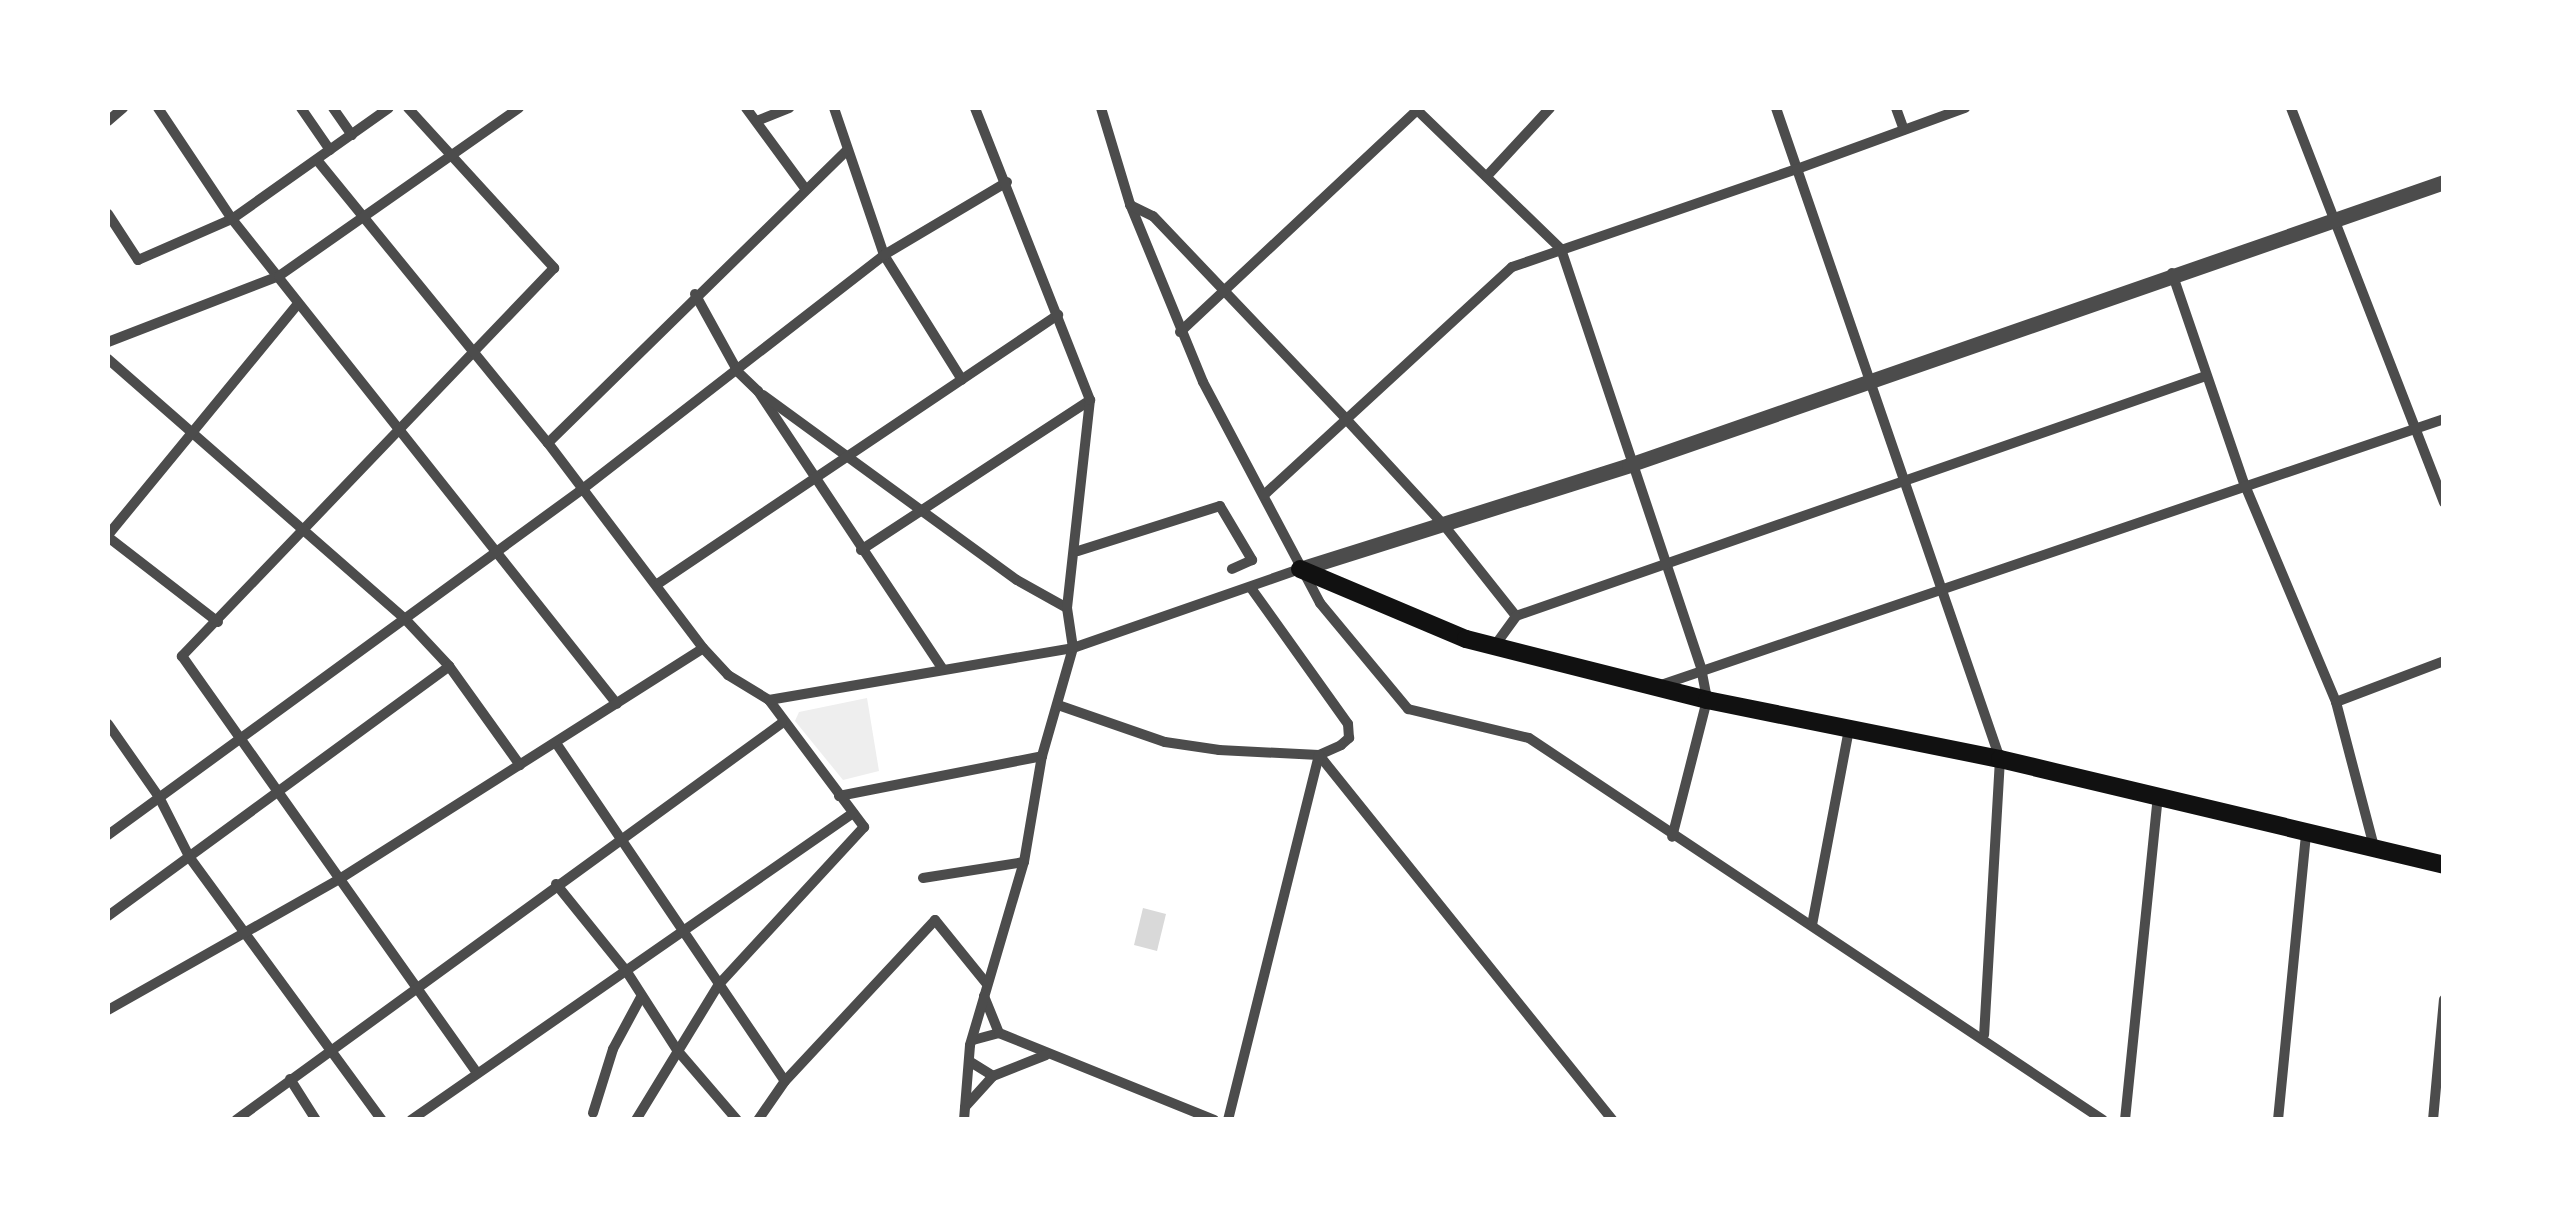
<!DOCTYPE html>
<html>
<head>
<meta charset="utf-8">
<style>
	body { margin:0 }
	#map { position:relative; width:2551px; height:1227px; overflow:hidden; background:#fff; font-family:Mulish,sans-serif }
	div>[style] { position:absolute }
	.green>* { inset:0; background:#eee }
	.water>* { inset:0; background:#d9d9d9 }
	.minor>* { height:10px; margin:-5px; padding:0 5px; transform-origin:5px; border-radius:5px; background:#4c4c4c }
	.tertiary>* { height:15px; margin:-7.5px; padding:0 7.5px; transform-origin:7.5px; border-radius:7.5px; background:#4c4c4c }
	.secondary>* { height:18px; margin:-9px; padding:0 9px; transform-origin:9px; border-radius:9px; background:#111 }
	span { translate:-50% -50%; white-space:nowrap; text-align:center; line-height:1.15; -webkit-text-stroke:8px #fff; paint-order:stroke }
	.frame { position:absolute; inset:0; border:110px solid #fff; pointer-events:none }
</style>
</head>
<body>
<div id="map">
	<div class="green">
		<div style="clip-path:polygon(867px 698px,879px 771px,843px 780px,795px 721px,799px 712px)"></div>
	</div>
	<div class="water">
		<div style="clip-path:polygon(1143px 908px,1166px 914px,1157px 951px,1134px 945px)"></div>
	</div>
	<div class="minor">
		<div style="left:158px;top:108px;width:133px;rotate:56.3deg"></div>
		<div style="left:232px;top:219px;width:619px;rotate:51.56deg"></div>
		<div style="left:301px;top:108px;width:51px;rotate:55.4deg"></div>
		<div style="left:333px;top:108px;width:33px;rotate:55deg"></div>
		<div style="left:408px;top:108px;width:217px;rotate:47.6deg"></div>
		<div style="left:554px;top:268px;width:538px;rotate:133.79deg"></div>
		<div style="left:182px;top:656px;width:511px;rotate:54.72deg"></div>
		<div style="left:746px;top:108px;width:98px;rotate:53.7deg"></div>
		<div style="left:834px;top:108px;width:155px;rotate:71.2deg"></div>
		<div style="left:884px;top:255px;width:147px;rotate:58deg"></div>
		<div style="left:1101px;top:108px;width:100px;rotate:73.2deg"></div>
		<div style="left:1130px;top:204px;width:192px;rotate:67.7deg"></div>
		<div style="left:1203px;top:382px;width:250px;rotate:62.1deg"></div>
		<div style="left:1320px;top:603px;width:138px;rotate:50.3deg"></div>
		<div style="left:1408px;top:709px;width:124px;rotate:13.5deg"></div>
		<div style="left:1529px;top:738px;width:689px;rotate:33.64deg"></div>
		<div style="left:1415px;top:108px;width:203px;rotate:44deg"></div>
		<div style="left:1561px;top:249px;width:442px;rotate:71.5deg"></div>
		<div style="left:1701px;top:668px;width:33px;rotate:79deg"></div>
		<div style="left:1707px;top:700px;width:141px;rotate:104.3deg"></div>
		<div style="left:1776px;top:108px;width:65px;rotate:71deg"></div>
		<div style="left:1797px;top:169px;width:179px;rotate:-20deg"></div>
		<div style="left:1896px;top:108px;width:23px;rotate:70deg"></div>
		<div style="left:2291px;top:108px;width:423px;rotate:68.8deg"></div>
		<div style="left:108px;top:121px;width:20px;rotate:-41deg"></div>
		<div style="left:757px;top:121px;width:35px;rotate:-22deg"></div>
		<div style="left:317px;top:160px;width:365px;rotate:50.8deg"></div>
		<div style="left:548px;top:443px;width:257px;rotate:52.9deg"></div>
		<div style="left:703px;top:648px;width:37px;rotate:47deg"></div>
		<div style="left:728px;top:675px;width:48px;rotate:31.4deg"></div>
		<div style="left:769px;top:700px;width:159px;rotate:53.2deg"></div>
		<div style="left:864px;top:827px;width:214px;rotate:132.7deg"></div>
		<div style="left:719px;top:984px;width:159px;rotate:121.4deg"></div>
		<div style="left:1487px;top:176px;width:93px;rotate:-47.2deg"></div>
		<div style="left:1130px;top:205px;width:25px;rotate:26deg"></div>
		<div style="left:1153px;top:216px;width:280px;rotate:46.4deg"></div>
		<div style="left:1346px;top:419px;width:143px;rotate:47.3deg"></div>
		<div style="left:1443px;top:524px;width:117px;rotate:51.6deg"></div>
		<div style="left:108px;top:214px;width:55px;rotate:56.9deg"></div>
		<div style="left:138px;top:260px;width:103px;rotate:-23.6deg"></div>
		<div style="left:232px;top:219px;width:192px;rotate:-35.3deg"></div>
		<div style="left:2172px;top:273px;width:222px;rotate:71.1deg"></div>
		<div style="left:2244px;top:483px;width:238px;rotate:67.2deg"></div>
		<div style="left:2336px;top:702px;width:150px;rotate:75.3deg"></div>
		<div style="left:695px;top:294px;width:89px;rotate:61.1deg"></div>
		<div style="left:738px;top:372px;width:28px;rotate:44deg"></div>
		<div style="left:758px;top:391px;width:334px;rotate:56.4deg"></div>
		<div style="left:1180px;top:332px;width:328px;rotate:-43.1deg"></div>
		<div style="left:108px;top:342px;width:183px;rotate:-21.1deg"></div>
		<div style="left:279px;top:276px;width:293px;rotate:-35deg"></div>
		<div style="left:108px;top:359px;width:396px;rotate:41.2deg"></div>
		<div style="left:406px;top:620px;width:63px;rotate:46.9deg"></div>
		<div style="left:449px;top:666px;width:122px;rotate:54.4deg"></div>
		<div style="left:763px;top:395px;width:314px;rotate:36.1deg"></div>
		<div style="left:1017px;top:580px;width:57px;rotate:29.2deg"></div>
		<div style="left:548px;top:443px;width:419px;rotate:-44.4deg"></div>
		<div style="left:1264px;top:495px;width:337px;rotate:-42.6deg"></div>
		<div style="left:1512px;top:267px;width:301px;rotate:-19deg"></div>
		<div style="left:1797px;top:169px;width:624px;rotate:71.01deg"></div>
		<div style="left:2000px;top:759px;width:276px;rotate:93.3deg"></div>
		<div style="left:108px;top:535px;width:299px;rotate:-50.6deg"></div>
		<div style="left:108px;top:537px;width:139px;rotate:37.7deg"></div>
		<div style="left:861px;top:550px;width:274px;rotate:-33.2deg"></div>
		<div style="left:1078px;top:551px;width:149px;rotate:-17.6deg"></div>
		<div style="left:1220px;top:506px;width:63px;rotate:59.3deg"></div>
		<div style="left:1252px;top:560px;width:22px;rotate:156deg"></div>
		<div style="left:659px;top:583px;width:481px;rotate:-33.9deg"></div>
		<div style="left:1516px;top:616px;width:731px;rotate:-19.18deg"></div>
		<div style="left:1496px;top:644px;width:34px;rotate:-54deg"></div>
		<div style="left:1661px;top:685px;width:827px;rotate:-18.76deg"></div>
		<div style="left:769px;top:700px;width:308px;rotate:-9.7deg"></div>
		<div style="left:1073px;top:648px;width:240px;rotate:-19.2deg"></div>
		<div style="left:2336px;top:702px;width:116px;rotate:-20.8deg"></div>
		<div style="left:1058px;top:705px;width:113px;rotate:19.1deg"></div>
		<div style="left:1165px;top:742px;width:55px;rotate:8.4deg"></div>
		<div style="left:1219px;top:750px;width:100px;rotate:2.9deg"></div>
		<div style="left:1319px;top:755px;width:24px;rotate:-24deg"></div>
		<div style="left:1341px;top:745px;width:11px;rotate:-41deg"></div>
		<div style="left:1349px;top:738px;width:14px;rotate:-94deg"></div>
		<div style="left:1348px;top:724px;width:167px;rotate:-125.5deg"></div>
		<div style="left:108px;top:724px;width:89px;rotate:55.1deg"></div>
		<div style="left:159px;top:797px;width:68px;rotate:63.1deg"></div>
		<div style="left:190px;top:858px;width:325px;rotate:53.8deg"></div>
		<div style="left:556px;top:743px;width:408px;rotate:55.9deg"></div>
		<div style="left:1319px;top:755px;width:468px;rotate:51.2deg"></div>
		<div style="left:839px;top:796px;width:207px;rotate:-11.1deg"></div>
		<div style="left:108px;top:835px;width:584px;rotate:-36.09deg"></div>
		<div style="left:580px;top:491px;width:385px;rotate:-37.8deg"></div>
		<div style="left:884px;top:255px;width:143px;rotate:-30.7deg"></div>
		<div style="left:923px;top:878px;width:102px;rotate:-9deg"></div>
		<div style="left:556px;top:884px;width:113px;rotate:51.1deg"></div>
		<div style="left:627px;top:972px;width:93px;rotate:57.3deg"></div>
		<div style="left:677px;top:1050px;width:92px;rotate:49.4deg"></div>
		<div style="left:108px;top:916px;width:423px;rotate:-36.2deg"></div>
		<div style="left:1812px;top:925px;width:199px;rotate:-79.3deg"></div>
		<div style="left:984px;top:996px;width:40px;rotate:68deg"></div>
		<div style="left:108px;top:1010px;width:264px;rotate:-29.5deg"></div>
		<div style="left:338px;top:880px;width:432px;rotate:-32.4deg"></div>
		<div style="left:973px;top:1040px;width:27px;rotate:-15deg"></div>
		<div style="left:999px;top:1033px;width:232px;rotate:22deg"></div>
		<div style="left:969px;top:1061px;width:28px;rotate:32deg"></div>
		<div style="left:993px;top:1076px;width:57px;rotate:-21.6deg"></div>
		<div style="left:290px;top:1079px;width:49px;rotate:57.6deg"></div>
		<div style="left:965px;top:1107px;width:42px;rotate:-47.9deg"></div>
		<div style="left:593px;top:1113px;width:67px;rotate:-72.6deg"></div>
		<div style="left:613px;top:1049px;width:59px;rotate:-61.7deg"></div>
		<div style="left:236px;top:1120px;width:675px;rotate:-36.02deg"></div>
		<div style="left:411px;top:1120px;width:538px;rotate:-34.78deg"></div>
		<div style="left:758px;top:1120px;width:47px;rotate:-55.3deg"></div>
		<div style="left:785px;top:1081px;width:220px;rotate:-47deg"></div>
		<div style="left:935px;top:920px;width:81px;rotate:51deg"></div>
		<div style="left:964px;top:1120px;width:75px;rotate:-85.4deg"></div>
		<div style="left:970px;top:1045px;width:191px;rotate:-73.6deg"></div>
		<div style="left:1024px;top:862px;width:108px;rotate:-80.4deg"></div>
		<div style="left:1042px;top:756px;width:112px;rotate:-74deg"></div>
		<div style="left:1073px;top:648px;width:40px;rotate:-98.5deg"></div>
		<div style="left:1067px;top:608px;width:209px;rotate:-83.7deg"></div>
		<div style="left:1090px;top:400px;width:314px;rotate:-111.5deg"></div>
		<div style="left:1228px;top:1120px;width:376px;rotate:-76deg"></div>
		<div style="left:2125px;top:1120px;width:325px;rotate:-84.2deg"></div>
		<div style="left:2278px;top:1120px;width:289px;rotate:-84.4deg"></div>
		<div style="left:2433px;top:1120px;width:121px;rotate:-84.8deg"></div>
	</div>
	<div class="tertiary">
		<div style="left:1300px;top:569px;width:345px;rotate:-17.5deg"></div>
		<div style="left:1629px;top:465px;width:863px;rotate:-19.15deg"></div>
	</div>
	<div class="secondary">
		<div style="left:1300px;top:569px;width:180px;rotate:22.9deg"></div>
		<div style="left:1466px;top:639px;width:249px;rotate:14.2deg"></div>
		<div style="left:1707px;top:700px;width:299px;rotate:11.4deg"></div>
		<div style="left:2000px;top:759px;width:456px;rotate:13.4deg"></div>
	</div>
	<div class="frame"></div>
</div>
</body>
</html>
